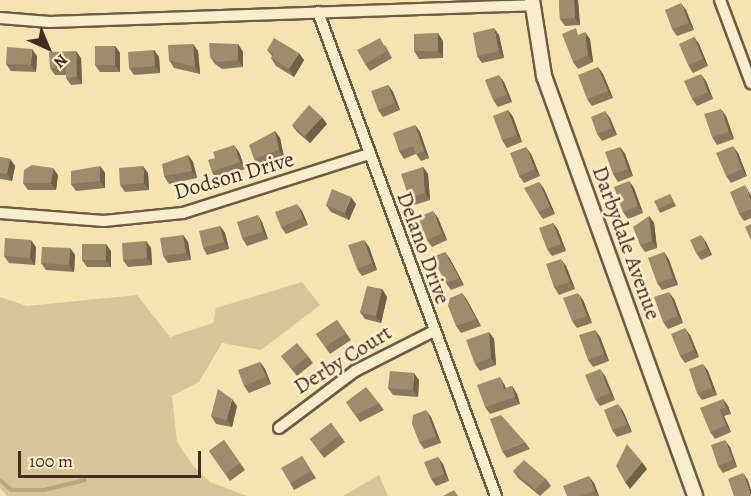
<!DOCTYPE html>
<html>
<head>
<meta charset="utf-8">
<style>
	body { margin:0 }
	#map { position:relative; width:751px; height:496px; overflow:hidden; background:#f5e4b2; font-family:Alegreya,serif }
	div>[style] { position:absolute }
	.green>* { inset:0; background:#d7c599 }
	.stream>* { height:4px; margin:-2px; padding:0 2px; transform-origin:2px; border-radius:2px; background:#b8a680 }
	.roads { filter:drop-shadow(2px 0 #6f5b44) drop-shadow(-2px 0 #6f5b44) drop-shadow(0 2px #6f5b44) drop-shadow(0 -2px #6f5b44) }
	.minor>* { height:10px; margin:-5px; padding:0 5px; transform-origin:5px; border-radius:5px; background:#f8edcd }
	.tertiary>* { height:14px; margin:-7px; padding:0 7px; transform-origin:7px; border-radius:7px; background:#f8edcd }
	.wall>* { inset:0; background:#89785d }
	.shaded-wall>* { inset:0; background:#6f624c }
	.building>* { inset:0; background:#9f8c6c }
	span { translate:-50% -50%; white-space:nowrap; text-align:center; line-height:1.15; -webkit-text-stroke:5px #f8edcd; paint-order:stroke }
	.street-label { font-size:22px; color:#422d20 }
	.north { position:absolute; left:18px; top:18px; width:60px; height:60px; -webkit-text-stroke:4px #f8edcd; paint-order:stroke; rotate:136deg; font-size:16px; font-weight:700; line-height:24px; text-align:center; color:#422d20 }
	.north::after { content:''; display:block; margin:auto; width:21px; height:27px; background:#422d20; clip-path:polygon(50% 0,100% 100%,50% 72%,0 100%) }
	.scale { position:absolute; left:18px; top:451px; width:183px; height:27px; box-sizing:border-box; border:3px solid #422d20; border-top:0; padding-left:8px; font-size:18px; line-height:21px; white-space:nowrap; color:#422d20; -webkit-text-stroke:4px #f8edcd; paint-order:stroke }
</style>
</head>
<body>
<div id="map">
	<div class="green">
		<div style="clip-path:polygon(302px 282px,320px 305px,261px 350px,222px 343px,199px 382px,172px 396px,177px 442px,194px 467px,210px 482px,247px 496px,7px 496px,0 488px,0 297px,27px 306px,137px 295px,170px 337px,213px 323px,216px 308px)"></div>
		<div style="clip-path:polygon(379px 475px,388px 496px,343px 496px)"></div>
	</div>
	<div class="stream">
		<div style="left:0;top:480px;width:15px;rotate:42deg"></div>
		<div style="left:11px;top:490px;width:33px"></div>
		<div style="left:44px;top:490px;width:42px;rotate:-13.7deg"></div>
	</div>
	<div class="roads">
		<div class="minor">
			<div style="left:720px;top:0;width:89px;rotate:69.5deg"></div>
			<div style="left:318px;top:12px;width:516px;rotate:69.81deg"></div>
			<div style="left:0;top:18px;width:50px;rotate:4.6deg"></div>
			<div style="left:50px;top:22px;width:482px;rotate:-2deg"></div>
			<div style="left:0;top:213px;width:104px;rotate:4.4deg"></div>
			<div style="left:104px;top:221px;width:79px;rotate:-5.8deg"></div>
			<div style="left:183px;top:213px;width:195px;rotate:-17.6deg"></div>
			<div style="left:279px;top:428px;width:95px;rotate:-36.9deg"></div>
			<div style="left:355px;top:371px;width:86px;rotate:-26.9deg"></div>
		</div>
		<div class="tertiary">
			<div style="left:532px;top:0;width:77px;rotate:81deg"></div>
			<div style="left:544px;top:76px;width:446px;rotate:70.2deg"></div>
		</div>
	</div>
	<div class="wall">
		<div style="clip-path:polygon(559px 0,578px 0,580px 25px,565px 26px,560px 19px)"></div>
		<div style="clip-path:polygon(686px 10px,694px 30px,677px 36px,672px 29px)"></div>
		<div style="clip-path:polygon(580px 34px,590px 39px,593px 62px,578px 69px,573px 62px)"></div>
		<div style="clip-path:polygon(499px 35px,504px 58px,482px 63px,477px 56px)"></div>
		<div style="clip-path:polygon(694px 37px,699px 44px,708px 66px,693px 73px,688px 65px)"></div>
		<div style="clip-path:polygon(443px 41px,443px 58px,419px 59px,414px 51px)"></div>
		<div style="clip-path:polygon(193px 44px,198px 51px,200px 74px,174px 68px,169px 60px)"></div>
		<div style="clip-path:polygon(238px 44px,243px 52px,243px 67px,222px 69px,215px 64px,210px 57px)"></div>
		<div style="clip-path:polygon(385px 45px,392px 58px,370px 71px,365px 64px)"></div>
		<div style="clip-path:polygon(115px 46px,120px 53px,120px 72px,100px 72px,95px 65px)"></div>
		<div style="clip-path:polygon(154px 50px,159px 57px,160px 73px,134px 75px,129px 68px)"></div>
		<div style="clip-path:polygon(267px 50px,304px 60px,294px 77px,276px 66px,271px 58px,272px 56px)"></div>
		<div style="clip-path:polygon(37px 56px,36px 72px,11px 71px,6px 64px)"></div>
		<div style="clip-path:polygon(81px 58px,82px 84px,71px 85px,66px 78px,66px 75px,55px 75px,50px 68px)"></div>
		<div style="clip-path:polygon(598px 67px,603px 74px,613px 98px,592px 106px,587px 99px)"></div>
		<div style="clip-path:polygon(706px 81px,713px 99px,697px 106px,692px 99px)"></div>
		<div style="clip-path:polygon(504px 82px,512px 102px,498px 107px,493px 100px)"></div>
		<div style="clip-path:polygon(388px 85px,393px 92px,400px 110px,383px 117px,378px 110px)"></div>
		<div style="clip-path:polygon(508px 110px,513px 117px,522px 142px,507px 148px,502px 140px)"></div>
		<div style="clip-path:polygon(726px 116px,734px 139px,717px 145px,712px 137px)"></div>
		<div style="clip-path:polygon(610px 118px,617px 135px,602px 141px,597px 134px)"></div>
		<div style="clip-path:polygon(327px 124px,310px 143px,297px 132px,292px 125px)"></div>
		<div style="clip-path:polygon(415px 125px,420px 132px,429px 158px,421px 161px,416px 154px,404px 159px,399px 151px)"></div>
		<div style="clip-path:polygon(275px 131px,280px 138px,284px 157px,259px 167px,254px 159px)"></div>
		<div style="clip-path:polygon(620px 147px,625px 154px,633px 176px,618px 182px,613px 174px)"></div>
		<div style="clip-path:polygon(239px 152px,245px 169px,216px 179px,212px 172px,215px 158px)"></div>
		<div style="clip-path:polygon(738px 153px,747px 176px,731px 183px,726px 176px)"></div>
		<div style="clip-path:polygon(531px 154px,540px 176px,524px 183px,519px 176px)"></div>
		<div style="clip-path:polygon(188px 155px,193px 162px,197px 178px,169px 184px,164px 176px)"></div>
		<div style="clip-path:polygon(0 157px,10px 159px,15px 166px,12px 181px,0 179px)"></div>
		<div style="clip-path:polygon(100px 166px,105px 173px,105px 188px,76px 191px,71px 184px)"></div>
		<div style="clip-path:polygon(423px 167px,428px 174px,430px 200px,414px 205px,409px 198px)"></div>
		<div style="clip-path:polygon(148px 173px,149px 190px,125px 192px,120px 185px)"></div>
		<div style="clip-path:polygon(58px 175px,56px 190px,28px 190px,23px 183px)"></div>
		<div style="clip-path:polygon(629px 181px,634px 188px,643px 213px,628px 219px,623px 212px)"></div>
		<div style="clip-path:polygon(539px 182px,544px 189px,555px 214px,543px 219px,538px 212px)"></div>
		<div style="clip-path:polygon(750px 192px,751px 196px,751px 218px,744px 221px,739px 214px)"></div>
		<div style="clip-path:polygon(670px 194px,676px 206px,660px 213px,658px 209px)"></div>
		<div style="clip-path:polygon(356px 204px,349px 220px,331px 212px,326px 205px)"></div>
		<div style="clip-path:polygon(302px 211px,308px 225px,286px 234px,281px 227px)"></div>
		<div style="clip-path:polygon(649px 216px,654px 223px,657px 248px,645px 252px,640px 245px)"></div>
		<div style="clip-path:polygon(438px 218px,447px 240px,432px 247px,427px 240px)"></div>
		<div style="clip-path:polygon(262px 222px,268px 239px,247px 246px,242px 238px)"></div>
		<div style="clip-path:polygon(553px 223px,558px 230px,566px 251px,552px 256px,547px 249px)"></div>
		<div style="clip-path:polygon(220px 226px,225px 233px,229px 249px,207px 255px,203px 248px)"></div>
		<div style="clip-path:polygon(183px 235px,188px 242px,191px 260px,168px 263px,163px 256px)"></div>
		<div style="clip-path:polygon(364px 240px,369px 247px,377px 270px,362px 276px,357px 269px)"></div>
		<div style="clip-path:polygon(146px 241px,151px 248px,152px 265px,128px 267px,123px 260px)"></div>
		<div style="clip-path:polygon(706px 242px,712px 255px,701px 260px,696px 253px)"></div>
		<div style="clip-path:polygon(36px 247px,35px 265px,9px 263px,4px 256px)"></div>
		<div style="clip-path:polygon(70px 248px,75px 255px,74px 272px,46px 270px,41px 263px)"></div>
		<div style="clip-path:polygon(111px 251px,111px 267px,87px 267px,82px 260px)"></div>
		<div style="clip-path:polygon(445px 252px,450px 259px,464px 285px,451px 290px,446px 283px)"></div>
		<div style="clip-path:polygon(664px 252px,669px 260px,678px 285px,662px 290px,657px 283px)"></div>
		<div style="clip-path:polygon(566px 266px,575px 289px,559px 295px,554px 287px)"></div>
		<div style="clip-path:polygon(382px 289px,387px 297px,381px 323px,365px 319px,360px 312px)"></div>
		<div style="clip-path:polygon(462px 293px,467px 300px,481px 326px,461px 333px,456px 326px)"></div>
		<div style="clip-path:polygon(674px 299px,683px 323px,668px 329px,663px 322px)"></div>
		<div style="clip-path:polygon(583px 300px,592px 323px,577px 328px,572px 321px)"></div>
		<div style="clip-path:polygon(337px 320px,351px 340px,330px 354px,316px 334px)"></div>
		<div style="clip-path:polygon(595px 330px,600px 337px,609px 361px,593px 367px,588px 360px)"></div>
		<div style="clip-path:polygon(489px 332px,494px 339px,496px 365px,480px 371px,475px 364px)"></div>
		<div style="clip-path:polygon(690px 335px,699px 357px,685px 363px,680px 356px)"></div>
		<div style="clip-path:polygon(281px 356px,308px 356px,313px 363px,297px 376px)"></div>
		<div style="clip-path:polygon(260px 362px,265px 369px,271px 384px,249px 393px,244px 386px)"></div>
		<div style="clip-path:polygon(708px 371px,717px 395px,702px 400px,697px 393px)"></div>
		<div style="clip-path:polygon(605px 376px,615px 400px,600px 406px,595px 399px)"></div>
		<div style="clip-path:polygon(419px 380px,418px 397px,393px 395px,388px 388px)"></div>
		<div style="clip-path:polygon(504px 384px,506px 388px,512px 386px,517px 394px,520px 404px,490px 414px,485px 407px)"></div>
		<div style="clip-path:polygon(723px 399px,728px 406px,731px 414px,724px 416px,731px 432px,715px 439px,710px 432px)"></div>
		<div style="clip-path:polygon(346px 402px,379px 403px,384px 410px,360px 422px)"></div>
		<div style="clip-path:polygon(237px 406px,232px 427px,216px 424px,211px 416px)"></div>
		<div style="clip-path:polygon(623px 411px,632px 432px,617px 437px,612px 430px)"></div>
		<div style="clip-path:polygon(431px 417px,441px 443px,424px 449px,419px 442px)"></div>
		<div style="clip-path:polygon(331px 423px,345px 442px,324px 458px,310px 439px)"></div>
		<div style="clip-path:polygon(224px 440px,245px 470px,230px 481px,209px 451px)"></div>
		<div style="clip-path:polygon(525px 442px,530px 449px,507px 458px,502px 451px)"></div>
		<div style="clip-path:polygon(730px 447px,737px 467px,723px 473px,718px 466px)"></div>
		<div style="clip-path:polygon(302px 456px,316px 478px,294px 490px,290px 483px)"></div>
		<div style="clip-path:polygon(443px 464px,449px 481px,436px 486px,431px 479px)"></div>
		<div style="clip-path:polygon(513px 471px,546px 479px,551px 486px,540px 496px,518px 478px)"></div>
		<div style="clip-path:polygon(594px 483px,599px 496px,567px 496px)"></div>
	</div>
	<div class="shaded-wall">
		<div style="clip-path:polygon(574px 0,578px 0,580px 25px,575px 18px)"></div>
		<div style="clip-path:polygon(681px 3px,686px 10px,694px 30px,689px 23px)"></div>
		<div style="clip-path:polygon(494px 28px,499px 35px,504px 58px,499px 51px)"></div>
		<div style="clip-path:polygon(585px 32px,590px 39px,593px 62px,588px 55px)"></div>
		<div style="clip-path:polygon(438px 33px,443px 41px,443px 58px,438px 51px)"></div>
		<div style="clip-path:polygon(694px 37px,699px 44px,708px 66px,703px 59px)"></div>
		<div style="clip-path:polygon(193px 44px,198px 51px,200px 74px,195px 67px)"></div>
		<div style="clip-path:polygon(238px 44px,243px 52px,243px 67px,238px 60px)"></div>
		<div style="clip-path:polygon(115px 46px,120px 53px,120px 72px,115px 65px)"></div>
		<div style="clip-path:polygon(32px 49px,37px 56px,36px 72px,31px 65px)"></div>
		<div style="clip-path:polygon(154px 50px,159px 57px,160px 73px,155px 66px)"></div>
		<div style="clip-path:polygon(76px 51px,81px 58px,82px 84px,77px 77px)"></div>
		<div style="clip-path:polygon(299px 53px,304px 60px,294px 77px,289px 69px)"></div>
		<div style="clip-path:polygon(598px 67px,603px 74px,613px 98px,608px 91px)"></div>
		<div style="clip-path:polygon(701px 74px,706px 81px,713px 99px,708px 92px)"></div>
		<div style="clip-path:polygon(499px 75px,504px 82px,512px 102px,507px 95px)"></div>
		<div style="clip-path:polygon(388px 85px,393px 92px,400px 110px,395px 103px)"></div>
		<div style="clip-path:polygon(721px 109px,726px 116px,734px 139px,729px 132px)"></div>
		<div style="clip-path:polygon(508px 110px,513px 117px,522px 142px,517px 135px)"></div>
		<div style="clip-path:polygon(605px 111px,610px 118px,617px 135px,612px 128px)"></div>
		<div style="clip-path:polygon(322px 117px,327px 124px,310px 143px,305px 136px)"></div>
		<div style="clip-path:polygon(415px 125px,420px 132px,429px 158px,424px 151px)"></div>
		<div style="clip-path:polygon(275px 131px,280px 138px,284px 157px,279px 150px)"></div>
		<div style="clip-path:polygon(234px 145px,239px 152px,245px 169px,240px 162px)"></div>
		<div style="clip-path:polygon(733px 146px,738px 153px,747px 176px,742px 169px)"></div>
		<div style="clip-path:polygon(526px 147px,531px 154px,540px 176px,535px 169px)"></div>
		<div style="clip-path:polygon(620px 147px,625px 154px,633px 176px,628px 169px)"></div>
		<div style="clip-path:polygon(188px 155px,193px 162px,197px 178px,192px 171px)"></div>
		<div style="clip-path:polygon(10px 159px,15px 166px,12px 181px,7px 174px)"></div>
		<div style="clip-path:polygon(100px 166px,105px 173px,105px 188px,100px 181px)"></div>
		<div style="clip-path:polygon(143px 166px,148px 173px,149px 190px,144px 183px)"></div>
		<div style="clip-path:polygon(423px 167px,428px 174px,430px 200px,425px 193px)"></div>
		<div style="clip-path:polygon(53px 168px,58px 175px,56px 190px,51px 183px)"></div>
		<div style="clip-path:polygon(629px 181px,634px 188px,643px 213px,638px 206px)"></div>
		<div style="clip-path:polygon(539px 182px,544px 189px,555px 214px,550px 207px)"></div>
		<div style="clip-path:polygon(745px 185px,751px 196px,751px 201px)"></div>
		<div style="clip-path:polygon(351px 197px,356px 204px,349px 220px,345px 213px)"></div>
		<div style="clip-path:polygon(297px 204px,302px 211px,308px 225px,303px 218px)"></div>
		<div style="clip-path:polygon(433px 211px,438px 218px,447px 240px,442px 233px)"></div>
		<div style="clip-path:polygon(258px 215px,262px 222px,268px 239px,263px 232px)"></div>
		<div style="clip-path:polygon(649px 216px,654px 223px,657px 248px,652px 241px)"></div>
		<div style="clip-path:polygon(553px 223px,558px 230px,566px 251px,561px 244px)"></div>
		<div style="clip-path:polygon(220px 226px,225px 233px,229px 249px,224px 242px)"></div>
		<div style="clip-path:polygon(183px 235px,188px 242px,191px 260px,186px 253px)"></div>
		<div style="clip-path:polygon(701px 235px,706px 242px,712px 255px,707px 248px)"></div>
		<div style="clip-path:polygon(31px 240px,36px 247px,35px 265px,30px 258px)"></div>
		<div style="clip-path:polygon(364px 240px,369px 247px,377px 270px,372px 263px)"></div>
		<div style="clip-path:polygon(146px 241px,151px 248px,152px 265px,147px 258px)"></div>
		<div style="clip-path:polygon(106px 244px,111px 251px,111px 267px,106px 260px)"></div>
		<div style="clip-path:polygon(70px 248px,75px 255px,74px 272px,69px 265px)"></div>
		<div style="clip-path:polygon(445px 252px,450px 259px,464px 285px,459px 278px)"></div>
		<div style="clip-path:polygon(664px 252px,669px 260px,678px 285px,673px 278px)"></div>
		<div style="clip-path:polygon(561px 259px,566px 266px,575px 289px,570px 282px)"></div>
		<div style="clip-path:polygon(382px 289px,387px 297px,381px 323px,376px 316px)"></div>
		<div style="clip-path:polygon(669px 292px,674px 299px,683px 323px,678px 316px)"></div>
		<div style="clip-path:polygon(462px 293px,467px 300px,481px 326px,476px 319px)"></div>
		<div style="clip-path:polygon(578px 293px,583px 300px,592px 323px,587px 316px)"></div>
		<div style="clip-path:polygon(685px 328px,690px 335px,699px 357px,694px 350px)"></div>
		<div style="clip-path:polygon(595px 330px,600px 337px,609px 361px,604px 354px)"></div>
		<div style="clip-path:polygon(489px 332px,494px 339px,496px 365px,491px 358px)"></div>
		<div style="clip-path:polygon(260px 362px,265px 369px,271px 384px,266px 377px)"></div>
		<div style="clip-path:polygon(703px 364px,708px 371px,717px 395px,712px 388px)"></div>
		<div style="clip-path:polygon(600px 369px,605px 376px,615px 400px,610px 393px)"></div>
		<div style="clip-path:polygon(414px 373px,419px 380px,418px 397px,413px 390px)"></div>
		<div style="clip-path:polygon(500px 377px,504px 384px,509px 396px,504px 389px)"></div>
		<div style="clip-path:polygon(512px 386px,517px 394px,520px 404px,515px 397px)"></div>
		<div style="clip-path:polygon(232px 399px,237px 406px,232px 427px,227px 420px)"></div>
		<div style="clip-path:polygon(723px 399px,728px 406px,731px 414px,726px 407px)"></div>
		<div style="clip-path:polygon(618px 404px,623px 411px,632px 432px,627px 424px)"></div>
		<div style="clip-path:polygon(720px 409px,724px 416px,731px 432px,726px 425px)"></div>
		<div style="clip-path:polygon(426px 410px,431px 417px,441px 443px,436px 436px)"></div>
		<div style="clip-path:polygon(725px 440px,730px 447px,737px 467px,733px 460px)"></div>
		<div style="clip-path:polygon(438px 457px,443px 464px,449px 481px,444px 474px)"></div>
		<div style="clip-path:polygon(642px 462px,647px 469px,630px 489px,625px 482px)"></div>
		<div style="clip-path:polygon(743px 473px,748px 480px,751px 490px,751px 496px)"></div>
		<div style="clip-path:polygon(589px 476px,594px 483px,599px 496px,595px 491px)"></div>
	</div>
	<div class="building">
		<div style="clip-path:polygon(559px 0,574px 0,575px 18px,560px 19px)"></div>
		<div style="clip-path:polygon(681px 3px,689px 23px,672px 29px,665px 10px)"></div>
		<div style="clip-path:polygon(494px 28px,499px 51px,477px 56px,473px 33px)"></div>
		<div style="clip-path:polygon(576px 28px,578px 35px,585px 32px,588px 55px,573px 62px,562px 34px)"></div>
		<div style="clip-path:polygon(438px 33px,438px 51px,414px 51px,414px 34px)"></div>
		<div style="clip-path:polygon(694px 37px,703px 59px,688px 65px,679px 44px)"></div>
		<div style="clip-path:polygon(274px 38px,299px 53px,289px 69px,271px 58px,274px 54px,267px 50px)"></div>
		<div style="clip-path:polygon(380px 38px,387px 51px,365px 64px,357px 50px)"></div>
		<div style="clip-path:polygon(209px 43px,238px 44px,238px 60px,217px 62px,210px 57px)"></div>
		<div style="clip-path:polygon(193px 44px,195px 67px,169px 60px,168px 45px)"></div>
		<div style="clip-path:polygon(95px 46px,115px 46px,115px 65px,95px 65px)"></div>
		<div style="clip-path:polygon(7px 47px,32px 49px,31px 65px,6px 64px)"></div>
		<div style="clip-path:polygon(154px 50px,155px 66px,129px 68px,128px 52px)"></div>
		<div style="clip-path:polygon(76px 51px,77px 77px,66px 78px,66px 67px,50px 68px,49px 52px)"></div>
		<div style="clip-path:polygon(598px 67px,608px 91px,587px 99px,578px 75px)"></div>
		<div style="clip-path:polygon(701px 74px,708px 92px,692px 99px,684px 81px)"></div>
		<div style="clip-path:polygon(499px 75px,507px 95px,493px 100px,485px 80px)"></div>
		<div style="clip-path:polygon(388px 85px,395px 103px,378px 110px,371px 91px)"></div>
		<div style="clip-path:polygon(309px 105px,322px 117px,305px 136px,292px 125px)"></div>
		<div style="clip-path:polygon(721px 109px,729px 132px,712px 137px,704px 114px)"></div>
		<div style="clip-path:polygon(508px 110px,517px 135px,502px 140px,493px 116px)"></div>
		<div style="clip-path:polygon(605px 111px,612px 128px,597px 134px,591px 117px)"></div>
		<div style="clip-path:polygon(415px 125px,424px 151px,416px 154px,413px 146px,399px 151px,393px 133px)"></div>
		<div style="clip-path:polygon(275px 131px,279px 150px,254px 159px,249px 145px)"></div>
		<div style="clip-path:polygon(234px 145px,240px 162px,212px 172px,208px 160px,215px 158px,213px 152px)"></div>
		<div style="clip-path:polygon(733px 146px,742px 169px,726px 176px,716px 153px)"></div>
		<div style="clip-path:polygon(526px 147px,535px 169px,519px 176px,510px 153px)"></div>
		<div style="clip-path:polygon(620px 147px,628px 169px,613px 174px,605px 152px)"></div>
		<div style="clip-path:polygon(188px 155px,192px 171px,164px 176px,162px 164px)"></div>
		<div style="clip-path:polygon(0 157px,10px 159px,7px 174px,0 173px)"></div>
		<div style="clip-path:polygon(32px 165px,53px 168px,51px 183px,23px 183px,24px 170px)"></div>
		<div style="clip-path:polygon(100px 166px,100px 181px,71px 184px,71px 171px)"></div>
		<div style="clip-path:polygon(143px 166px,144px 183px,120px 185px,119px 168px)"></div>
		<div style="clip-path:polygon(423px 167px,425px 193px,409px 198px,401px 174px)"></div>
		<div style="clip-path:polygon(629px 181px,638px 206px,623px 212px,614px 187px)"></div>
		<div style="clip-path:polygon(539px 182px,550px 207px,538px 212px,524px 188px)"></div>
		<div style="clip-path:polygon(745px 185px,751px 201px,751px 209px,739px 214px,730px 192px)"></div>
		<div style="clip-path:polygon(332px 189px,351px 197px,345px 213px,326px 205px)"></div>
		<div style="clip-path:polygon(670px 194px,673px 202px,658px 209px,654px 201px)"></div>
		<div style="clip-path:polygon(297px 204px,303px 218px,281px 227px,275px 212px)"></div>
		<div style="clip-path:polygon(433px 211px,442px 233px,427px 240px,418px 217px)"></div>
		<div style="clip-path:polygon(258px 215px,263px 232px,242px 238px,237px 222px)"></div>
		<div style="clip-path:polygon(649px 216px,652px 241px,640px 245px,633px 227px)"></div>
		<div style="clip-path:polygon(553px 223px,561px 244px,547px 249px,539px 228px)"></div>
		<div style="clip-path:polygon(751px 224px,751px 240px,745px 227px)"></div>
		<div style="clip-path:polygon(220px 226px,224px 242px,203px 248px,199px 231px)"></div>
		<div style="clip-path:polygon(183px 235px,186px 253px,163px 256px,160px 238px)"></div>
		<div style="clip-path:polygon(701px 235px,707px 248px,696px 253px,690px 240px)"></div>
		<div style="clip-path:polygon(5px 238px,31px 240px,30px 258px,4px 256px)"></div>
		<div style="clip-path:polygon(364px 240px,372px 263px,357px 269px,348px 245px)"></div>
		<div style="clip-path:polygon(146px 241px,147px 258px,123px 260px,122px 243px)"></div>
		<div style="clip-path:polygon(82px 244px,106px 244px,106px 260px,82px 260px)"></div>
		<div style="clip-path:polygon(42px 247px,70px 248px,69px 265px,41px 263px)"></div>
		<div style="clip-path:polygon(445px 252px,459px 278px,446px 283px,432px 257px)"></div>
		<div style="clip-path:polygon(664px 252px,673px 278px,657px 283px,648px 258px)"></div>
		<div style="clip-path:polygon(561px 259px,570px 282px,554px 287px,546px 264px)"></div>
		<div style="clip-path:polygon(367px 286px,382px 289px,376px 316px,360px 312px)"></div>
		<div style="clip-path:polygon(669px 292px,678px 316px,663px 322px,654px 297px)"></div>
		<div style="clip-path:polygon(462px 293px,476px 319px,456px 326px,448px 306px,450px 298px)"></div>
		<div style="clip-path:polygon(578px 293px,587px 316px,572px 321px,563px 298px)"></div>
		<div style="clip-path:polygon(337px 320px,346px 333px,325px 347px,316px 334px)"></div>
		<div style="clip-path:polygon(685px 328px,694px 350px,680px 356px,671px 334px)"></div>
		<div style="clip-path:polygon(595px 330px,604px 354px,588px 360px,579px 335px)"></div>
		<div style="clip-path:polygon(489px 332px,491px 358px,475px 364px,466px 340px)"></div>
		<div style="clip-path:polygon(297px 343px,308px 356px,292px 369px,281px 356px)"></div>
		<div style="clip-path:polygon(260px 362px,266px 377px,244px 386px,238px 370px)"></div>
		<div style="clip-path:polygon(703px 364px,712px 388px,697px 393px,689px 369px)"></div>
		<div style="clip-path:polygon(600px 369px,610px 393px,595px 399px,585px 375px)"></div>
		<div style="clip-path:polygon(390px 371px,414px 373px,413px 390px,388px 388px)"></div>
		<div style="clip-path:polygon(500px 377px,504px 389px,512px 386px,515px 397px,485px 407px,477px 385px)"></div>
		<div style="clip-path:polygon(366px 387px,379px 403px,355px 415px,346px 402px)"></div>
		<div style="clip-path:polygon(218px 389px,232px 399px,227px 420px,211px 416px)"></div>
		<div style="clip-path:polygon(723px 399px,726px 407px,720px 409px,726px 425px,710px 432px,700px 408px)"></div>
		<div style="clip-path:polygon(618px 404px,627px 424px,612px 430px,604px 410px)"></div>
		<div style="clip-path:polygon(426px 410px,436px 436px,419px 442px,412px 424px,413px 415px)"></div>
		<div style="clip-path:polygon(501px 415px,525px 442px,502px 451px,490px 419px)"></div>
		<div style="clip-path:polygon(331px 423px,340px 435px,319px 451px,310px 439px)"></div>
		<div style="clip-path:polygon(224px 440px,240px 463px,225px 474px,209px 451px)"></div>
		<div style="clip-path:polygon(725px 440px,733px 460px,718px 466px,711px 445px)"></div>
		<div style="clip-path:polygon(627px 444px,642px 462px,625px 482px,616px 466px)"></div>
		<div style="clip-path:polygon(302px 456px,311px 471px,290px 483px,281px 468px)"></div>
		<div style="clip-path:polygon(438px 457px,444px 474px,431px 479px,424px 462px)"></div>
		<div style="clip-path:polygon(524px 460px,546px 479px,535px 489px,513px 471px)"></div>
		<div style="clip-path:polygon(743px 473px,751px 496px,734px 496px,728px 479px)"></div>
		<div style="clip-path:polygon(589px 476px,595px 491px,581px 496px,567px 496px,563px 486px)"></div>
		<div style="clip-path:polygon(454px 490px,458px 496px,443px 496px)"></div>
	</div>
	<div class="street-label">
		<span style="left:234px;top:176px;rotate:-16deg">Dodson Drive</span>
		<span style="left:626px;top:243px;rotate:70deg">Darbydale Avenue</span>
		<span style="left:423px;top:248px;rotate:70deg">Delano Drive</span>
		<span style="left:343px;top:360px;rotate:-32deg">Derby Court</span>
	</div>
	<div class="north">N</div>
	<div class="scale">100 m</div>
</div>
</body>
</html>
